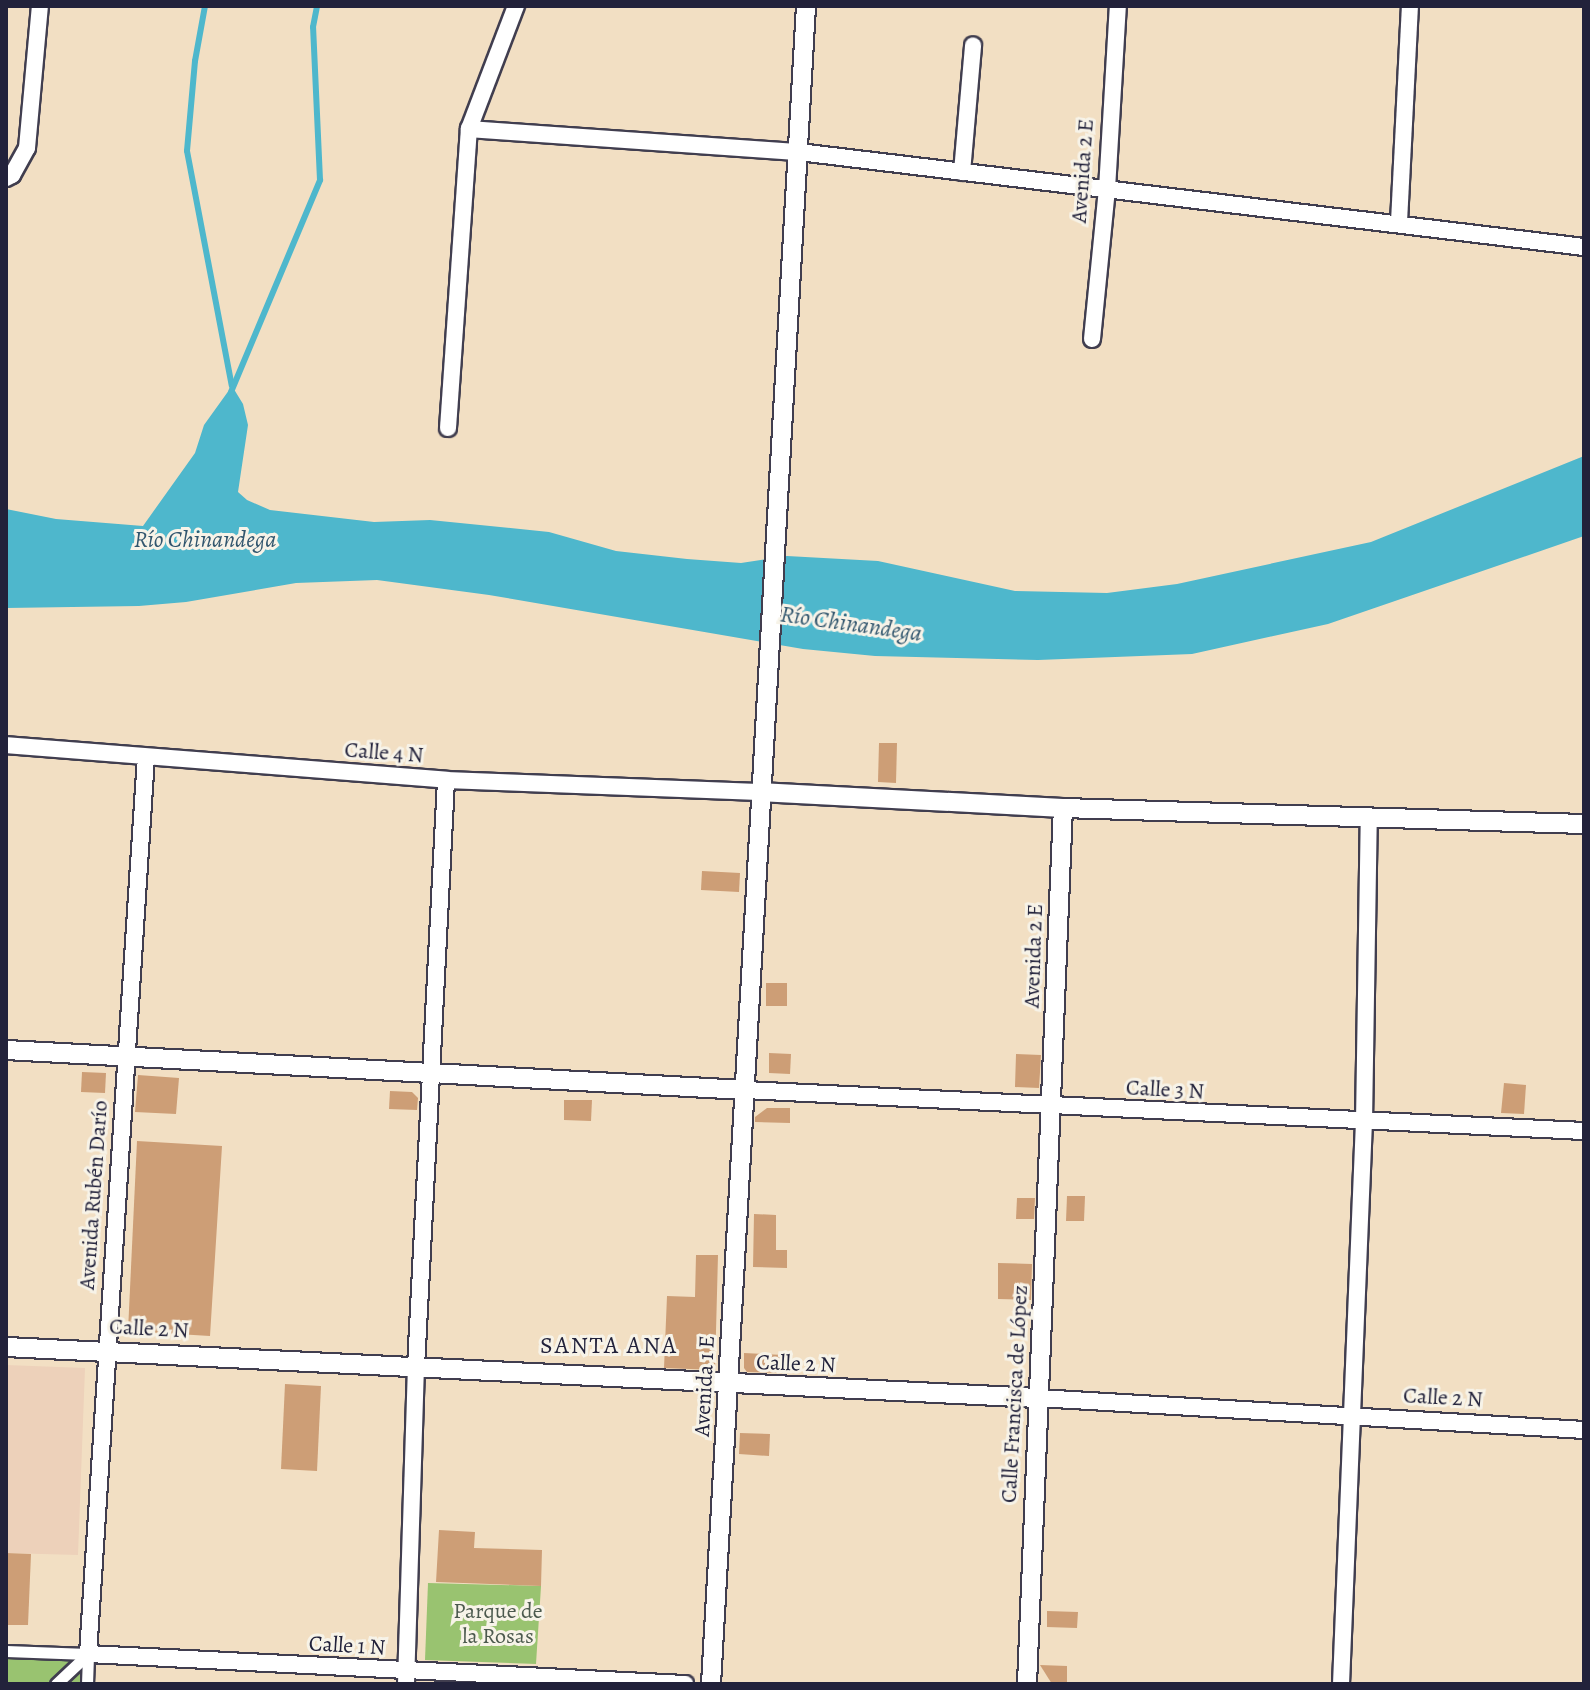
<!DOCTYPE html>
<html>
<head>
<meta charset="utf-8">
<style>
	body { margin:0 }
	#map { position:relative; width:1590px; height:1690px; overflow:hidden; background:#f2dfc3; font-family:Alegreya,serif }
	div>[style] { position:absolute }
	.built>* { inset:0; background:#edd1ba }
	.green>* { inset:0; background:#99c370 }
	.water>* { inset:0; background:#4eb7cc }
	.stream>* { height:6px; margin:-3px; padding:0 3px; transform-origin:3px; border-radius:3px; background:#4eb7cc }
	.building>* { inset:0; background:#cd9e76 }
	.roads { filter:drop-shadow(2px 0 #413e4f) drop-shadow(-2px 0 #413e4f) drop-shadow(0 2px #413e4f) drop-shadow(0 -2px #413e4f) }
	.pedestrian>* { height:11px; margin:-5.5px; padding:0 5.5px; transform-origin:5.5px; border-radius:5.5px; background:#fff }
	.minor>* { height:16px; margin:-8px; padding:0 8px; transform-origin:8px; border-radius:8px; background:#fff }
	.tertiary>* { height:18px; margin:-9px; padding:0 9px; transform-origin:9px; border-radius:9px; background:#fff }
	span { translate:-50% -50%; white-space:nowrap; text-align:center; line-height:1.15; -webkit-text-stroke:6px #f7f3e8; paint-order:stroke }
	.street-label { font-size:22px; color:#22223b }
	.park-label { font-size:22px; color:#4c5a4e }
	.water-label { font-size:24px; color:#31566e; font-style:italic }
	.neighbourhood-label { font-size:24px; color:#22223b; letter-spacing:2px }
	.frame { position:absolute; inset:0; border:8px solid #22223b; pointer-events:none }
</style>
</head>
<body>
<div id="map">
	<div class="built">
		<div style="clip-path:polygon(6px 1365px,85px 1368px,78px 1555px,6px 1553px)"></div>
	</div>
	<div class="green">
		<div style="clip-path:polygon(428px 1583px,541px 1586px,536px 1664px,425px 1660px)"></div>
		<div style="clip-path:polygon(6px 1651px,88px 1654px,87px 1684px,6px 1684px)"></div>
	</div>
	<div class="water">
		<div style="clip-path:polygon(232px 386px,243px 404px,248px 425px,238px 492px,247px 500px,270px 510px,374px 522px,430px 520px,549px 532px,616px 551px,687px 559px,741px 563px,787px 556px,878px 561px,1015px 591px,1107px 593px,1177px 584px,1371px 542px,1584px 456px,1584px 536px,1328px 624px,1192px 654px,1038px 660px,875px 656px,803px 649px,489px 595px,377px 580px,296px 583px,186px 602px,139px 606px,6px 608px,6px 509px,56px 519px,143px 526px,195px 453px,204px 425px)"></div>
	</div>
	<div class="stream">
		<div style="left:205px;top:6px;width:56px;rotate:100.3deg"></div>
		<div style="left:195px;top:61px;width:90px;rotate:95.1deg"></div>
		<div style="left:187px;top:151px;width:239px;rotate:79.2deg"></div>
		<div style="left:231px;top:392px;width:230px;rotate:-67.2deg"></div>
		<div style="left:320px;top:180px;width:153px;rotate:-92.6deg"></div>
		<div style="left:313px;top:27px;width:21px;rotate:-79deg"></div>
	</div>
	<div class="building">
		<div style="clip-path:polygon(879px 743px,897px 743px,896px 783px,878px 782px)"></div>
		<div style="clip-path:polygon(702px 871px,740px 873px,739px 892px,701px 890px)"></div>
		<div style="clip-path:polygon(766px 983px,787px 983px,787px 1006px,766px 1006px)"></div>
		<div style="clip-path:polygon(769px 1053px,791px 1054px,790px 1074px,769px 1073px)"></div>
		<div style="clip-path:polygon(1016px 1054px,1041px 1055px,1039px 1088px,1015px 1087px)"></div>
		<div style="clip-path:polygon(82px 1072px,106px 1073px,105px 1093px,81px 1092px)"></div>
		<div style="clip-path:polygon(138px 1075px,179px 1078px,176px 1114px,135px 1112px)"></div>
		<div style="clip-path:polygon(1504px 1083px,1526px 1085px,1524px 1114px,1501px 1113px)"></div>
		<div style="clip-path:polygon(390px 1091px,412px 1092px,418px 1098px,417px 1110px,389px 1109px)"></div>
		<div style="clip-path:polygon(564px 1100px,592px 1100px,591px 1121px,564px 1120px)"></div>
		<div style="clip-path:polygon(767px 1108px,790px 1108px,790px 1123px,755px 1122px,755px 1117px)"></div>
		<div style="clip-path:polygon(137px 1141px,222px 1146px,210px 1336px,128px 1331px)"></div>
		<div style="clip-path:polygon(1067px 1196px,1085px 1196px,1084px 1221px,1066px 1221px)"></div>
		<div style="clip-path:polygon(1017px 1198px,1035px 1198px,1034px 1219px,1016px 1219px)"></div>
		<div style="clip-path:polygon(754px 1214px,776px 1215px,776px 1250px,787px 1250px,787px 1268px,753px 1267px)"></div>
		<div style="clip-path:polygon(696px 1255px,718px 1255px,715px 1370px,664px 1368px,667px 1296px,695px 1297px)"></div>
		<div style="clip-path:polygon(998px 1263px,1032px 1264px,1031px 1300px,998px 1299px)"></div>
		<div style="clip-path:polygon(744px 1353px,784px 1355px,783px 1373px,747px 1372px,744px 1368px)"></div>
		<div style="clip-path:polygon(285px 1384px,321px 1386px,317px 1471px,281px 1469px)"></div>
		<div style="clip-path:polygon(740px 1433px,770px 1434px,769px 1456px,739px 1454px)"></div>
		<div style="clip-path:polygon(439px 1530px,475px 1532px,474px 1548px,542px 1550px,541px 1586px,436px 1582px)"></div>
		<div style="clip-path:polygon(6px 1553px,31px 1554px,28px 1625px,6px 1625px)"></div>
		<div style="clip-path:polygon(1047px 1611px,1078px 1612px,1077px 1628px,1047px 1627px)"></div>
		<div style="clip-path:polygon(1040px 1665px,1067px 1666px,1067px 1684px,1052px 1684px)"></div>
	</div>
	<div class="roads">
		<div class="pedestrian">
			<div style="left:6px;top:1651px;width:82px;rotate:2.1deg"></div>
			<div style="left:56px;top:1684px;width:44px;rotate:-43.2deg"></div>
			<div style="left:87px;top:1684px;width:30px;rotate:-88deg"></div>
		</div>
		<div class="minor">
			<div style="left:469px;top:129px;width:331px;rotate:4deg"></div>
			<div style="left:799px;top:152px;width:791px;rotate:6.9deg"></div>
			<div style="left:962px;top:172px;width:127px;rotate:-85deg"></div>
			<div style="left:6px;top:178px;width:7px;rotate:-27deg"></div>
			<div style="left:12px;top:175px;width:31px;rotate:-61deg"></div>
			<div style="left:27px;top:148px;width:143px;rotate:-84.8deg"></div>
			<div style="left:1399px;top:222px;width:216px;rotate:-87.1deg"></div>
			<div style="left:1092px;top:339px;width:151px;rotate:-84.3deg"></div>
			<div style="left:1107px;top:189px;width:183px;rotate:-86.6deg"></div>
			<div style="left:448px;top:428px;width:300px;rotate:-86deg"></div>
			<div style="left:469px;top:129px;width:132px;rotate:-69.1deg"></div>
			<div style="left:6px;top:745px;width:441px;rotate:4.5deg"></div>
			<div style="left:446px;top:780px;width:313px;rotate:2.2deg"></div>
			<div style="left:146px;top:757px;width:899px;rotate:93.7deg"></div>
			<div style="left:88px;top:1654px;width:598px;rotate:2.88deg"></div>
			<div style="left:745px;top:1090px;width:840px;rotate:2.8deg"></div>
			<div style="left:1038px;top:1398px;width:547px;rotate:3.35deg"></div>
			<div style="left:406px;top:1684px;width:317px;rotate:-88.2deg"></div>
			<div style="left:416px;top:1367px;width:588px;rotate:-87.07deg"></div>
			<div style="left:1341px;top:1684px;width:562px;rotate:-87.66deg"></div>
			<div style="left:1364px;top:1122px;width:305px;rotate:-89.1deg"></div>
		</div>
		<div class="tertiary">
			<div style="left:759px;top:792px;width:304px;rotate:3deg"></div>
			<div style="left:1063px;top:808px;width:521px;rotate:1.76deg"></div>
			<div style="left:6px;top:1050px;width:740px;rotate:3.1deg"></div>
			<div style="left:6px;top:1347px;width:1033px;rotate:2.83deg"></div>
			<div style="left:711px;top:1684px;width:1681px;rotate:-86.76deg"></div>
			<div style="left:1027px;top:1684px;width:877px;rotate:-87.65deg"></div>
		</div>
	</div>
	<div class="street-label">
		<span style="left:1083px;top:171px;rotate:-86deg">Avenida 2 E</span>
		<span style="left:384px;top:753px;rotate:4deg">Calle 4 N</span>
		<span style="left:1034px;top:956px;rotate:-88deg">Avenida 2 E</span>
		<span style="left:1165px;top:1090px;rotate:3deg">Calle 3 N</span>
		<span style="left:94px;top:1195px;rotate:-86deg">Avenida Rubén Darío</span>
		<span style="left:149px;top:1329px;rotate:3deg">Calle 2 N</span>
		<span style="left:796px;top:1364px;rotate:2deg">Calle 2 N</span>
		<span style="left:705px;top:1386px;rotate:-87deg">Avenida 1 E</span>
		<span style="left:1015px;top:1394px;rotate:-87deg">Calle Francisca de López</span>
		<span style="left:1443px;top:1398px;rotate:3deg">Calle 2 N</span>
		<span style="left:347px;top:1646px;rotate:3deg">Calle 1 N</span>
	</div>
	<div class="park-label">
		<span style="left:498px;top:1624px">Parque de<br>la Rosas</span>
	</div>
	<div class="water-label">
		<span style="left:205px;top:540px">Río Chinandega</span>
		<span style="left:851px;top:624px;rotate:8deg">Río Chinandega</span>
	</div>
	<div class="neighbourhood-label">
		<span style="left:609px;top:1346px">SANTA ANA</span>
	</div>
	<div class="frame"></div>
</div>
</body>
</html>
